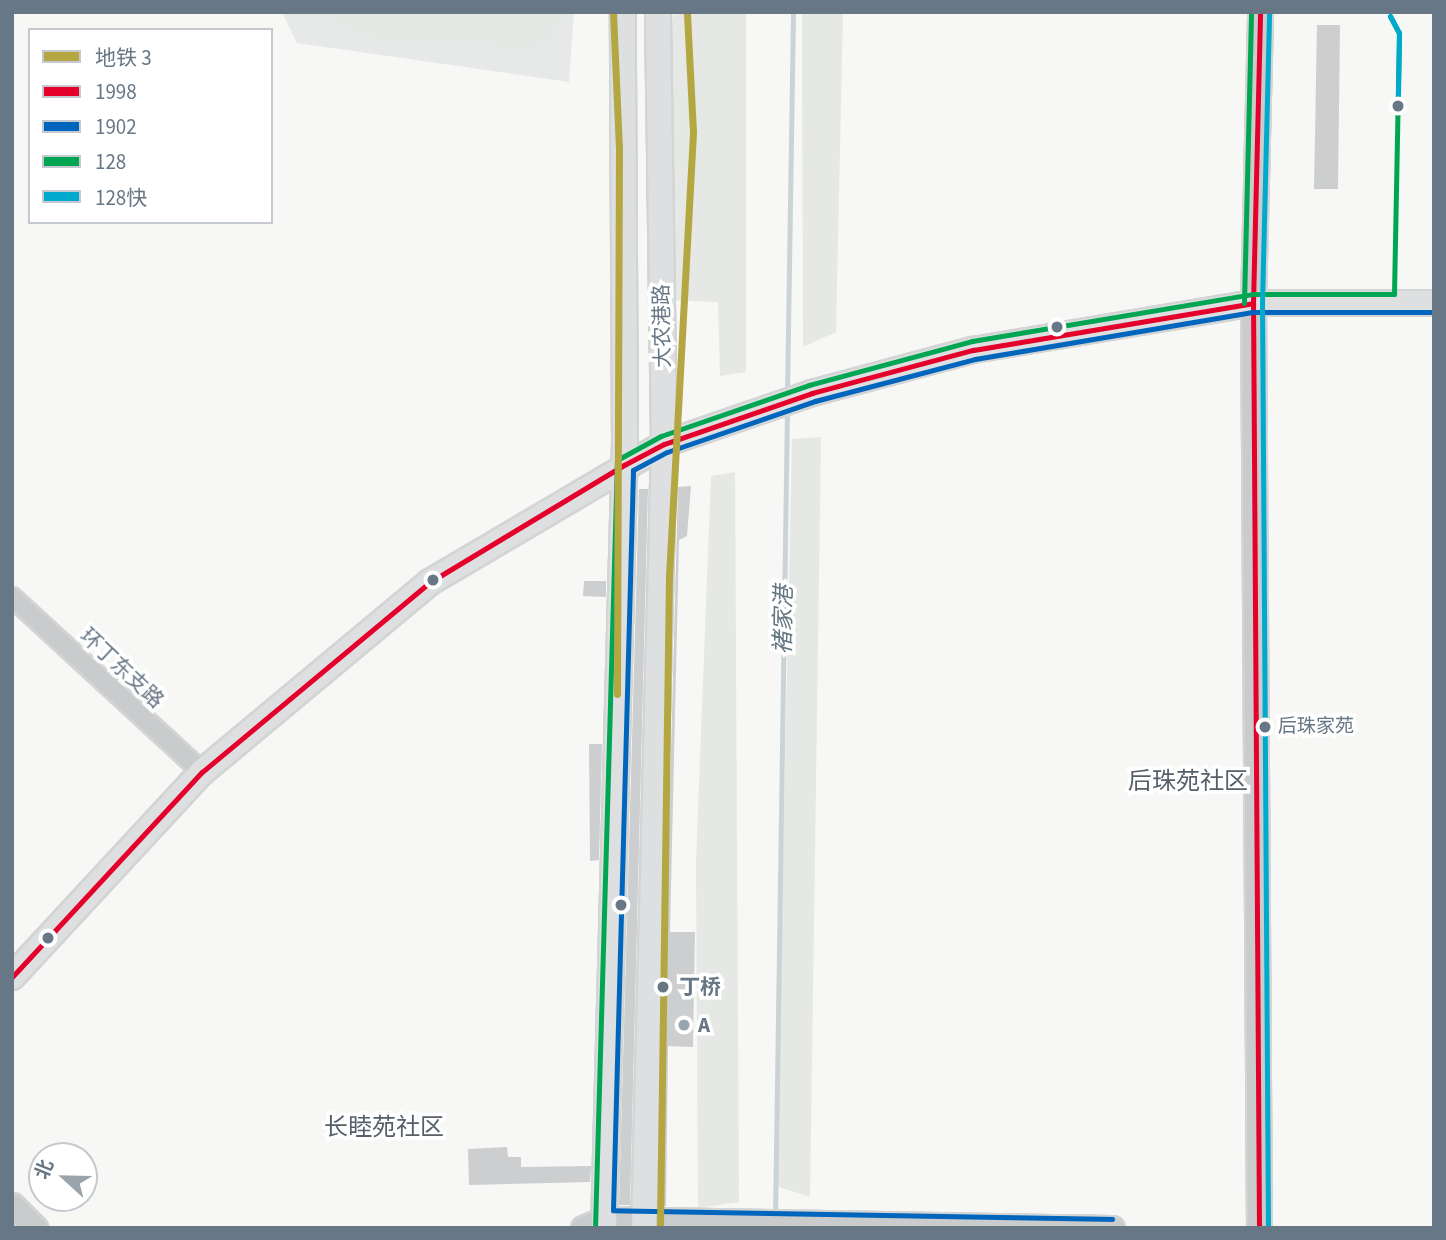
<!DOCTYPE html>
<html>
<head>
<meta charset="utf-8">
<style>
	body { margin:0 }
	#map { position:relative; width:1446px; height:1240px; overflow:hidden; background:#f7f7f6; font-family:"Source Sans 3","Noto Sans SC",sans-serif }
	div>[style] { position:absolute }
	.built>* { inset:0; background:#e7e9e8 }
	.green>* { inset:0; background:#e5e8e4 }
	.stream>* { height:5px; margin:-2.5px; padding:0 2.5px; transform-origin:2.5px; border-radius:2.5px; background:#ccd3d6 }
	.building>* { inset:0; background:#cdcecf }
	.roads { filter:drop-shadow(2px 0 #d3d4d4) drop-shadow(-2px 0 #d3d4d4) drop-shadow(0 2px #d3d4d4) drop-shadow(0 -2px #d3d4d4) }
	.minor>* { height:18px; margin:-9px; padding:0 9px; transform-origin:9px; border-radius:9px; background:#cacbcc }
	.tertiary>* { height:23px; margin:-11.5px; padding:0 11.5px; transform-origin:11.5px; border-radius:11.5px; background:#cacbcc }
	.secondary>* { height:24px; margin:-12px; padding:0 12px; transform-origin:12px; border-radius:12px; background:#dedfe0 }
	.bus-1>* { height:5px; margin:-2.5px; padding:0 2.5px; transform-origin:2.5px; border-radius:2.5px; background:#e4002b }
	.bus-2>* { height:5px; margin:-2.5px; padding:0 2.5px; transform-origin:2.5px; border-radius:2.5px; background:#0065bd }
	.bus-3>* { height:5px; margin:-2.5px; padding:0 2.5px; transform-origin:2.5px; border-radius:2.5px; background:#00a651 }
	.bus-4>* { height:5px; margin:-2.5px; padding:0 2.5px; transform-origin:2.5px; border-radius:2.5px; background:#00a9ce }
	.metro-1>* { height:7px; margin:-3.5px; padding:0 3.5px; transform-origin:3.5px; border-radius:3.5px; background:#b4a742 }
	.dots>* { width:19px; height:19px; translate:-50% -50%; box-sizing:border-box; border:4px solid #fff; border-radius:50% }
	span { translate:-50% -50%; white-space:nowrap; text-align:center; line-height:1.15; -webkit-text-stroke:7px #fff; paint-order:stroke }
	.bus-label { font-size:19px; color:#687785 }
	.left { translate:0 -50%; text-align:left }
	.street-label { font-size:21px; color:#687785 }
	.stop-label { font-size:21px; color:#687785; font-weight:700 }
	.poi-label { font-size:21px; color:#687785; font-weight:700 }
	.water-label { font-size:23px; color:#647780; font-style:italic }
	.quarter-label { font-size:24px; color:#56606a }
	.frame { position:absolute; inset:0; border:14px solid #687785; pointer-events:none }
	.legend { position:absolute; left:28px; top:28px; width:245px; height:196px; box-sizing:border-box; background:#fff; border:2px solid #c3c9ce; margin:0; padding:9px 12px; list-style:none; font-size:21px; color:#687785 }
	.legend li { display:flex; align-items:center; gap:14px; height:35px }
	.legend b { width:35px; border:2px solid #c3c9ce }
	.north { position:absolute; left:28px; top:1142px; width:70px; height:70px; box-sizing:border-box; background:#fff; border:2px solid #c3c9ce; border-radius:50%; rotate:292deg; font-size:19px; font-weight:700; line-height:28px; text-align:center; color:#687785 }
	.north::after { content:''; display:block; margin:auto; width:24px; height:32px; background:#9aa4ad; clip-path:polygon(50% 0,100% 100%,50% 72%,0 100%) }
</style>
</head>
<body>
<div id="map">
	<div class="built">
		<div style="clip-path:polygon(282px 12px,574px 12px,569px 82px,297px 43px)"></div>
	</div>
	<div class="green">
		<div style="clip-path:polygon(327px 12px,566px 12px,554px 35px,534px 48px,381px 41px,342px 28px)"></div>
		<div style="clip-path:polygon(673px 12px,746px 12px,746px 372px,720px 376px,718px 302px,660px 300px)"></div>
		<div style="clip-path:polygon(802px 12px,843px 12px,836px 332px,803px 347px)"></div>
		<div style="clip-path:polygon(821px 437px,810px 1197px,776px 1186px,792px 439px)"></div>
		<div style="clip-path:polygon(735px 472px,739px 1202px,698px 1208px,696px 862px,711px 476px)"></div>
	</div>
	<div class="stream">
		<div style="left:787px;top:395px;width:383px;rotate:-89.1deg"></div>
		<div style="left:775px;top:1218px;width:810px;rotate:-89.15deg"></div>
	</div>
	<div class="building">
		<div style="clip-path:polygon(1317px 25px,1340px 25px,1338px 189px,1314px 189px)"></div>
		<div style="clip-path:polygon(691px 486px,687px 536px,679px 540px,670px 932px,695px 932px,693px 1047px,668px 1046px,666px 1206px,659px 1206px,678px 487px)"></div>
		<div style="clip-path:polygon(639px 489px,648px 489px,630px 1205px,619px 1205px)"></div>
		<div style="clip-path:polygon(584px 581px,606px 581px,606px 597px,583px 596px)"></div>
		<div style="clip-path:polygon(589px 744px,602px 744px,599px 860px,590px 861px)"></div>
		<div style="clip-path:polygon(507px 1147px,508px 1157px,521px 1157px,521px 1167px,591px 1166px,590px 1182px,469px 1185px,468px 1149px)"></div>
	</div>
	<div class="roads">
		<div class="minor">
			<div style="left:12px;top:597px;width:258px;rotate:42.6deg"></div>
		</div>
		<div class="tertiary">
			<div style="left:12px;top:1205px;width:33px;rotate:45deg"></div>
			<div style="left:583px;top:1228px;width:23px;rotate:-23deg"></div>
			<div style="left:604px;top:1219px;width:508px;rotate:1.01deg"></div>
			<div style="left:1259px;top:1228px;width:925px;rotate:-90.37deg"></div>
			<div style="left:1253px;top:303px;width:291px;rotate:-88.6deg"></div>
		</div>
		<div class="secondary">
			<div style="left:12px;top:977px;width:280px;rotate:-47.2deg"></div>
			<div style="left:202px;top:772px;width:297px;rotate:-39.8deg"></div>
			<div style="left:430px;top:582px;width:272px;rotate:-30.5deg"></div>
			<div style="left:664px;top:444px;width:157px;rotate:-19deg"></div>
			<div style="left:812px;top:393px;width:167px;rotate:-15deg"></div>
			<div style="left:973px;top:350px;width:284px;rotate:-9.5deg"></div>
			<div style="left:1253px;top:303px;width:181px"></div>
			<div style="left:604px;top:1228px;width:784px;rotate:-88.47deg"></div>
			<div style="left:625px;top:444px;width:432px;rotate:-90.3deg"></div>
			<div style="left:644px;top:1228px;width:784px;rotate:-88.54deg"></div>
			<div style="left:664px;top:444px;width:432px;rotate:-90.8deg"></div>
		</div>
	</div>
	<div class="bus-1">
		<div style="left:12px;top:977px;width:280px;rotate:-47.2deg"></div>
		<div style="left:202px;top:772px;width:297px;rotate:-39.8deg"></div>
		<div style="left:430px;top:582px;width:227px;rotate:-31.1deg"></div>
		<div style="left:624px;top:465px;width:45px;rotate:-27.7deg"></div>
		<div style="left:664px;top:444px;width:157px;rotate:-19deg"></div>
		<div style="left:812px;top:393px;width:167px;rotate:-15deg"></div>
		<div style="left:973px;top:350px;width:284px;rotate:-9.5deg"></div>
		<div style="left:1259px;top:1228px;width:925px;rotate:-90.37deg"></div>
		<div style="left:1253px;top:303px;width:291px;rotate:-88.6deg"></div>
	</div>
	<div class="bus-2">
		<div style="left:1112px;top:1219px;width:499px;rotate:-179deg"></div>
		<div style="left:613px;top:1210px;width:740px;rotate:-88.45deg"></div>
		<div style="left:633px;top:470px;width:38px;rotate:-28deg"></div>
		<div style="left:667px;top:452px;width:157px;rotate:-19deg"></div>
		<div style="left:815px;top:401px;width:165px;rotate:-14.7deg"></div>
		<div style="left:975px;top:359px;width:283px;rotate:-9.6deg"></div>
		<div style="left:1254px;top:312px;width:180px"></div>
	</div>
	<div class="bus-3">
		<div style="left:1244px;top:303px;width:291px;rotate:-88.6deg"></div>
		<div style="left:595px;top:1228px;width:768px;rotate:-88.36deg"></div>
		<div style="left:617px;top:460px;width:50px;rotate:-28.6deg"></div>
		<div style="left:661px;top:436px;width:157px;rotate:-19deg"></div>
		<div style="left:809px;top:385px;width:169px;rotate:-15.1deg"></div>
		<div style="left:972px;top:341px;width:284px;rotate:-9.5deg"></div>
		<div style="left:1252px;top:294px;width:142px"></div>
		<div style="left:1394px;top:294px;width:261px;rotate:-88.9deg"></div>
		<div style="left:1399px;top:33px;width:19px;rotate:-118deg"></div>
	</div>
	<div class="bus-4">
		<div style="left:1390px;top:16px;width:19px;rotate:62deg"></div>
		<div style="left:1399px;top:33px;width:61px;rotate:90.9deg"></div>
		<div style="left:1268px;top:1228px;width:925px;rotate:-90.37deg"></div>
		<div style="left:1262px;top:303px;width:291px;rotate:-88.6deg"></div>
	</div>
	<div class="metro-1">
		<div style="left:613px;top:12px;width:135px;rotate:87.5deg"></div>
		<div style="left:619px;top:147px;width:547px;rotate:90.21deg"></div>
		<div style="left:660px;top:1228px;width:652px;rotate:-89.21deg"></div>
		<div style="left:669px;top:576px;width:445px;rotate:-86.9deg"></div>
		<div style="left:693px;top:132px;width:120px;rotate:-92.9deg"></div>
	</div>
	<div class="dots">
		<div style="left:1398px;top:106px;background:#687785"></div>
		<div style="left:1057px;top:327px;background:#687785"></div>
		<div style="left:433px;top:580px;background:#687785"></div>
		<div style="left:1265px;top:727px;background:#687785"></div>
		<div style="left:621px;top:905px;background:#687785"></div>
		<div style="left:48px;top:938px;background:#687785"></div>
		<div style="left:663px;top:987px;background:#687785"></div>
		<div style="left:684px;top:1025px;background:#9aa4ad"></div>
	</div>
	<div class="bus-label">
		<span class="left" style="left:1278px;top:727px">后珠家苑</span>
	</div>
	<div class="street-label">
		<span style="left:662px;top:326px;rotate:-91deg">大农港路</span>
		<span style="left:122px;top:668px;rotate:43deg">环丁东支路</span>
	</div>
	<div class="stop-label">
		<span class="left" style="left:679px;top:987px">丁桥</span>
	</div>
	<div class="poi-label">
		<span class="left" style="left:698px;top:1025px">A</span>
	</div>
	<div class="water-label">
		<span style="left:784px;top:620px;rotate:-89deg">褚家港</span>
	</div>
	<div class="quarter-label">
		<span style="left:1188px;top:782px">后珠苑社区</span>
		<span style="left:384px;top:1128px">长睦苑社区</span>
	</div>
	<div class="frame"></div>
	<ul class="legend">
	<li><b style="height:9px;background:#b4a742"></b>地铁 3</li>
	<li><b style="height:9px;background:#e4002b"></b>1998</li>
	<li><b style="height:9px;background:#0065bd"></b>1902</li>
	<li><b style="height:9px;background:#00a651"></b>128</li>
	<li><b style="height:9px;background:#00a9ce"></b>128快</li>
	</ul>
	<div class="north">北</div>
</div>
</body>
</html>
